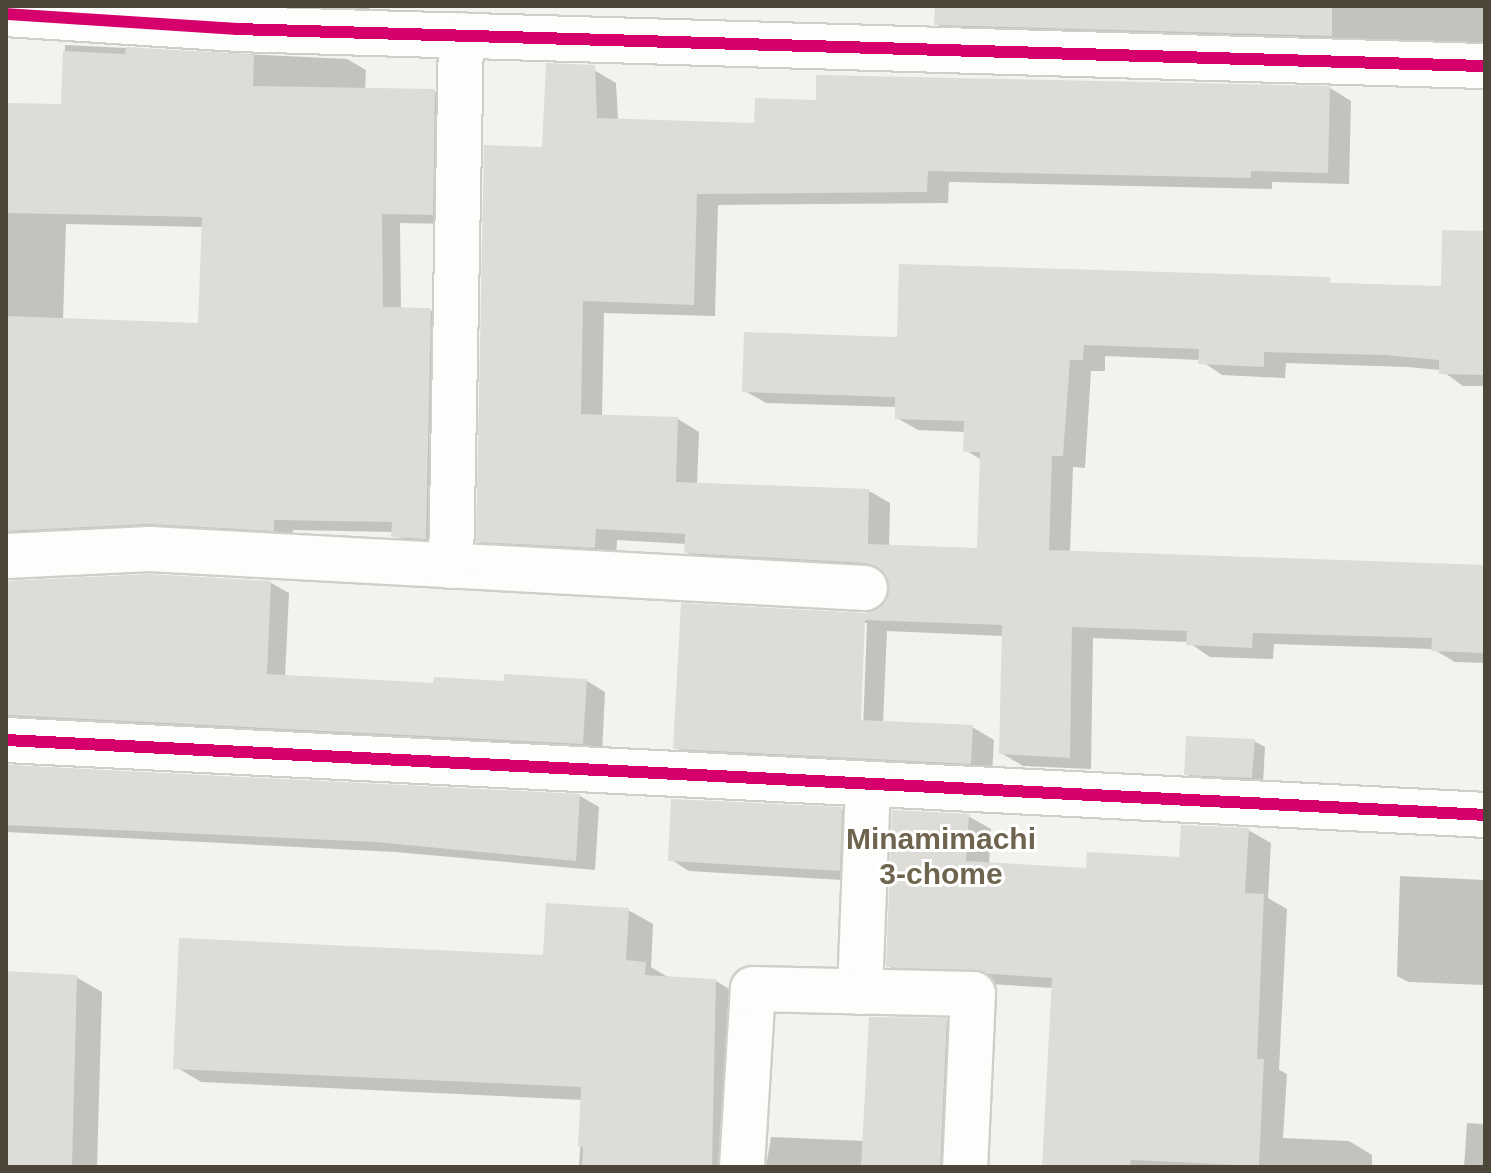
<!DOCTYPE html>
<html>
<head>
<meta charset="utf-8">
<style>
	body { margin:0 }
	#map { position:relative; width:1491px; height:1173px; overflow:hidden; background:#f3f3ee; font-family:Arial,sans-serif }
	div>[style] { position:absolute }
	.shadow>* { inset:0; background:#0003 }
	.building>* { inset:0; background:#dddcd6 }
	.roads { filter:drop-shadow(2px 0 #d0cec8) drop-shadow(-2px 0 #d0cec8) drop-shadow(0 2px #d0cec8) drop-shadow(0 -2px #d0cec8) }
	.minor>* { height:44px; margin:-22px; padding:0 22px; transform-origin:22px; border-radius:22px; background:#fdfdfc }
	.cycleway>* { height:12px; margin:-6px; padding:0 6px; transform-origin:6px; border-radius:6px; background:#d6006c }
	span { translate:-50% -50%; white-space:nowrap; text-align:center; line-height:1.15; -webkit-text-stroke:6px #fff; paint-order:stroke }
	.neighbourhood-label { font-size:30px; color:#6f654f; font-weight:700 }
	.frame { position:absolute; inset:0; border:8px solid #4c4638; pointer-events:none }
</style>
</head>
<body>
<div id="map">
	<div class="shadow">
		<div style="clip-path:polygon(152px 6px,369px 6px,369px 17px)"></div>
		<div style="clip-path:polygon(937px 6px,1485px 6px,1485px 52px,959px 37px,936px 24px)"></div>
		<div style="clip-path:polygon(evenodd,65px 45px,347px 59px,366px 70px,365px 89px,434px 91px,453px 102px,451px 224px,400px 223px,401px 310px,430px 310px,449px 321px,445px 549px,412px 547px,394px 532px,293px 530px,292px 540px,6px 552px,6px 105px,63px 106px,65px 45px,66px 224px,203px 227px,200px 326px,63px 320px,66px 224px)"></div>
		<div style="clip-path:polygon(evenodd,594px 70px,616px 83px,618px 120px,756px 125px,818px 102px,1330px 88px,1351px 101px,1349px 184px,1272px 182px,1272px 189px,949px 182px,948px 203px,718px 205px,715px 316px,604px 313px,602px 416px,678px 419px,699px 432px,697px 485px,869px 491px,890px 503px,889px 547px,979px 550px,982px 460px,965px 450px,965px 432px,918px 430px,897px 418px,897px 407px,766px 403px,745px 391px,899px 339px,901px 266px,1485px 289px,1485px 386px,1463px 386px,1441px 370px,1407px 367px,1286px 363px,1285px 378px,1222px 375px,1200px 360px,1105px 356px,1105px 371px,1091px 371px,1085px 468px,1073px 467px,1070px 553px,1485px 567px,1485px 663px,1455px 662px,1433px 649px,1274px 644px,1273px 659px,1210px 657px,1188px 642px,1093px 638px,1091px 769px,1023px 766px,1001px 753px,1003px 636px,887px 631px,883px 723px,972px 727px,994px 740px,992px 775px,697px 760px,676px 748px,888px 602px,890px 576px,707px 564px,686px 552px,686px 544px,617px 540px,616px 559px,500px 553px,478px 541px,544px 149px,594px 70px,863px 623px,867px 623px,863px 730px,859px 730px,863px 623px)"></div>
		<div style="clip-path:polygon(6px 581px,271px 583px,289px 593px,285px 677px,435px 686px,587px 681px,605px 692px,602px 754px,6px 735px)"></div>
		<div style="clip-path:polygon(1254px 741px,1265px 747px,1263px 783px,1197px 780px,1186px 774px)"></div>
		<div style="clip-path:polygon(6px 765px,580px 796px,599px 807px,595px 870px,395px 852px,6px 832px)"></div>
		<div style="clip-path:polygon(842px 809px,861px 821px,859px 881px,689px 871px,670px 859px)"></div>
		<div style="clip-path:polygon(968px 816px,991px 829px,989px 864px,1088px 870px,1181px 859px,1248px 830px,1271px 843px,1268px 898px,1287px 909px,1279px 1070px,1287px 1074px,1283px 1138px,1349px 1141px,1372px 1155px,1372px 1167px,1044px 1167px,1053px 988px,911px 979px,888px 966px)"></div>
		<div style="clip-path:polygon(1400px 876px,1485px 880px,1485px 985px,1408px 982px,1397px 976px)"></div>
		<div style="clip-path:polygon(628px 910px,653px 924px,651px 967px,671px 979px,716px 981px,741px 996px,743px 1167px,579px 1167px,583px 1100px,201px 1082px,176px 1067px,545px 957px)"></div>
		<div style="clip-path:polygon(6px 973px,76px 977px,102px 992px,97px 1167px,6px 1167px)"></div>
		<div style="clip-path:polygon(946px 1020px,971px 1035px,966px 1167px,766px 1167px,771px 1137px,864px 1141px)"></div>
		<div style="clip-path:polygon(1467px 1123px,1485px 1124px,1485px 1167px,1464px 1167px)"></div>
	</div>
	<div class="building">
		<div style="clip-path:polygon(935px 6px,1332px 6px,1332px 36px,934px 25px)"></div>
		<div style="clip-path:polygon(126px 47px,254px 55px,253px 86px,435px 89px,433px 215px,382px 214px,383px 307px,431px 308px,426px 539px,391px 537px,392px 522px,274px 520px,274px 531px,149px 524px,6px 531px,6px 316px,198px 323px,202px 217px,6px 213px,6px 103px,61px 104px,63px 51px,125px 54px)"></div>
		<div style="clip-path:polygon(546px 63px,595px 65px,597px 118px,754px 123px,755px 98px,816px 100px,816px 75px,1330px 86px,1328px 173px,1251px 171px,1251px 178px,928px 171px,927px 192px,697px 194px,694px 305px,583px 301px,581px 414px,678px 417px,676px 482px,869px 489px,868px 544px,977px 548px,980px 452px,963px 452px,964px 421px,895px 419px,895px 397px,742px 392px,744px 332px,897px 337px,899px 264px,1330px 277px,1330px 283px,1441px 286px,1442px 230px,1485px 231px,1485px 375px,1439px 374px,1439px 360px,1384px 355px,1264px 352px,1264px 367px,1198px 364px,1199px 349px,1084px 345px,1083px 360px,1070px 360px,1063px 456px,1052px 456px,1049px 550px,1485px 565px,1485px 653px,1431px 651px,1432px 638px,1253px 633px,1252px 648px,1186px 645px,1187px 631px,1072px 627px,1070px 758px,999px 754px,1002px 625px,865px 620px,861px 720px,973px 725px,971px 764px,673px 749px,681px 603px,864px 613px,885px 602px,890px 589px,879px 568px,866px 563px,684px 553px,685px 534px,596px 529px,595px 548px,476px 542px,484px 145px,542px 147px)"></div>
		<div style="clip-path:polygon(150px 574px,271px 581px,267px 674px,433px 683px,434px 677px,504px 681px,504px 674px,587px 679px,583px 744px,6px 715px,6px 581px)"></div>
		<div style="clip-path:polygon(1186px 736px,1255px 739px,1252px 778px,1184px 775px)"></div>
		<div style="clip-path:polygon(6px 765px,580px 794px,576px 861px,375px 842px,6px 825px)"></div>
		<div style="clip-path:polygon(671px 799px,842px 807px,840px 871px,668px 861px)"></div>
		<div style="clip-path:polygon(892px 810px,969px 814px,966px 861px,1086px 868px,1087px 852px,1179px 857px,1181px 825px,1249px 828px,1245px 893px,1264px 894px,1257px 1059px,1264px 1059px,1259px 1166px,1131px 1160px,1130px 1167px,1042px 1167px,1052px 978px,886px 967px)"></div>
		<div style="clip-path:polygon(546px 903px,629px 908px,626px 960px,646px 962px,645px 975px,716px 979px,712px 1167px,582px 1167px,583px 1147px,578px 1147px,581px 1087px,173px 1069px,179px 938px,543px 955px)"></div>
		<div style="clip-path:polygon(6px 971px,77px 975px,72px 1167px,6px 1167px)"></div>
		<div style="clip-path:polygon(869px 1017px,947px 1018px,940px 1167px,861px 1167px)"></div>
	</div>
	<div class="roads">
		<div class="minor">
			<div style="left:6px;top:14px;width:230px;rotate:3.7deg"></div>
			<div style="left:236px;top:29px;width:1250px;rotate:1.7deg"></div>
			<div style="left:6px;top:556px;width:144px;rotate:-2.8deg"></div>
			<div style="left:150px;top:549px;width:716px;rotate:3.12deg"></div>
			<div style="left:451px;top:566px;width:531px;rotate:-88.92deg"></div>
			<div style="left:6px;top:740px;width:1481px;rotate:2.9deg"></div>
			<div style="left:860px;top:992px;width:208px;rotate:-87.8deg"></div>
			<div style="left:742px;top:1167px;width:178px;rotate:-86.5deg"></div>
			<div style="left:753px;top:989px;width:220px;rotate:1.3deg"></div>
			<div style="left:973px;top:994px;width:173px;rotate:92.6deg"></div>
		</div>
	</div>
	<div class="cycleway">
		<div style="left:6px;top:14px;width:230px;rotate:3.7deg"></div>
		<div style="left:236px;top:29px;width:1250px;rotate:1.7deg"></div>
		<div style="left:6px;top:740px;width:1481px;rotate:2.9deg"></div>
	</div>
	<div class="neighbourhood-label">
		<span style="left:941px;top:856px">Minamimachi<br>3-chome</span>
	</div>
	<div class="frame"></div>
</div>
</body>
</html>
